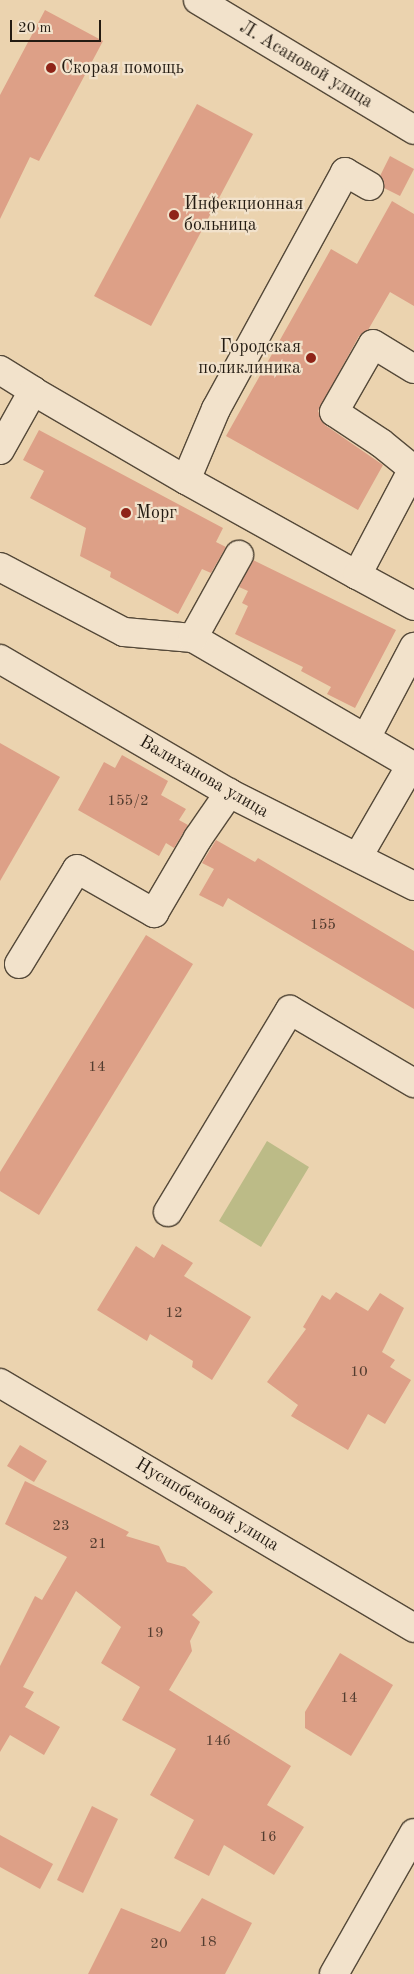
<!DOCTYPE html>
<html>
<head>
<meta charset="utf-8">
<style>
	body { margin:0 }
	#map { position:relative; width:414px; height:1974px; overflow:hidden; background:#ebd3af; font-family:"Old Standard TT",serif }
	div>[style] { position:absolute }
	.green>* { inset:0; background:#bcbb87 }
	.building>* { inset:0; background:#dda087 }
	.roads { filter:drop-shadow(1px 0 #554939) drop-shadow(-1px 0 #554939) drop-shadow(0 1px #554939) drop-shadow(0 -1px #554939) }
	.minor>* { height:28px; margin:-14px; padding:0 14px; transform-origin:14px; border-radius:14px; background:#f2e2cb }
	.dots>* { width:14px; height:14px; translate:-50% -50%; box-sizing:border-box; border:2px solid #f2e2cb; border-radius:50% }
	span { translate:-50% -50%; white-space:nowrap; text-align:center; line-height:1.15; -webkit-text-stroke:4.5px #f2e2cb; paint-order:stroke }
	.number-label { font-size:15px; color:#523c2f }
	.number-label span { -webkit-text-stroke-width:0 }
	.street-label { font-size:18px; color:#231b12 }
	.poi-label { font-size:18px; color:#231b12 }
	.left { translate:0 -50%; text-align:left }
	.right { translate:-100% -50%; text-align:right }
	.scale { position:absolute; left:10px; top:20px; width:91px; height:22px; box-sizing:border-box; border:2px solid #231b12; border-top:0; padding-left:6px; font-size:15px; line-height:18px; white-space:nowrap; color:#231b12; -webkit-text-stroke:4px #f2e2cb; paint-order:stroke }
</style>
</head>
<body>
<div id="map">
	<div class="green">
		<div style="clip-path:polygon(267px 1141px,309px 1167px,261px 1247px,219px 1221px)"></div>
	</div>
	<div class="building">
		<div style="clip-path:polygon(45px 10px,103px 41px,39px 161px,30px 157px,0 219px,0 95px)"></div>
		<div style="clip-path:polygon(197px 104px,253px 134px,151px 326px,94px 296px)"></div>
		<div style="clip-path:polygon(390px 156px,414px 169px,400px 196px,384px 188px,380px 176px)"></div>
		<div style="clip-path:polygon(392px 201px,414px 214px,414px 306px,390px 292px,368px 330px,359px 336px,318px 411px,325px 425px,383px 465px,358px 510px,226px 436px,331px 249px,357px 264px)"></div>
		<div style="clip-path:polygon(39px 430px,223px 528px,216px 542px,226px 547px,211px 573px,202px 569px,178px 614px,110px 577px,111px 572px,80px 556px,86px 528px,30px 498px,44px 471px,23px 460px)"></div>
		<div style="clip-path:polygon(253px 560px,396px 630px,355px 708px,327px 694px,331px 687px,301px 671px,303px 667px,235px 634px,248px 606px,242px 603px,248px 591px,239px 587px)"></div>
		<div style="clip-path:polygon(0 743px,60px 777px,0 881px)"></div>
		<div style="clip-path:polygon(122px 755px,168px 781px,161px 795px,186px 809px,179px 820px,188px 825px,174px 848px,166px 843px,159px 856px,78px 810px,104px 762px,115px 768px)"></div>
		<div style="clip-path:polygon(216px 840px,255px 862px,258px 858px,414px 951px,414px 1009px,228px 898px,223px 907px,199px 895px,214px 869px,202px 863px)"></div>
		<div style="clip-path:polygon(146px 935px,193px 964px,39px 1215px,0 1191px,0 1172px)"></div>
		<div style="clip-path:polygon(162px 1244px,193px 1263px,184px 1276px,251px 1317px,212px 1380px,192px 1367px,193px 1361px,150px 1334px,147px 1341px,97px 1310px,136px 1246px,154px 1258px)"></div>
		<div style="clip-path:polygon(336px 1292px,368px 1311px,380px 1293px,404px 1308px,382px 1352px,395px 1360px,390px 1367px,411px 1380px,385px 1424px,368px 1414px,348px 1450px,291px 1416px,298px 1405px,267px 1382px,306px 1329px,303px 1327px,322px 1295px,330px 1300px)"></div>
		<div style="clip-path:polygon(20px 1445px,47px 1461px,34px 1482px,7px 1466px)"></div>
		<div style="clip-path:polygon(25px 1481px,129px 1532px,126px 1536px,159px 1546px,167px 1562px,185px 1567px,213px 1592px,192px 1615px,200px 1622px,190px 1641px,192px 1651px,169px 1690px,291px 1766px,267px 1805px,304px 1827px,274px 1875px,224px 1845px,209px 1876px,174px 1858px,194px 1820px,150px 1795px,176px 1749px,122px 1720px,140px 1687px,101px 1663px,121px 1627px,76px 1591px,23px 1687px,34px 1692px,25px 1707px,60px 1727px,44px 1755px,10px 1735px,0 1752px,0 1666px,35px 1596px,42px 1600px,67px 1557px,5px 1524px)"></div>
		<div style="clip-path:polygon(340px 1653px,393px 1685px,351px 1756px,305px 1728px,305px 1712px)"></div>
		<div style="clip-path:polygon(92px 1806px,118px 1819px,83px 1893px,57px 1880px)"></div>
		<div style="clip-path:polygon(0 1835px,53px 1864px,40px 1889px,0 1867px)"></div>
		<div style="clip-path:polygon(202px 1898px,252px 1923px,225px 1974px,88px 1974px,121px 1908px,180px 1932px)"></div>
	</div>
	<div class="roads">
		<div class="minor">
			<div style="left:198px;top:0;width:252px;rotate:31deg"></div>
			<div style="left:0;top:370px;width:39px;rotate:32deg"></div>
			<div style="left:0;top:450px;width:68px;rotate:-60.8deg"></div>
			<div style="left:33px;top:391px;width:177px;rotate:30.2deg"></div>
			<div style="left:186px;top:480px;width:77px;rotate:-67.1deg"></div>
			<div style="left:216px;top:409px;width:270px;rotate:-61.4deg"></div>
			<div style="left:345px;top:172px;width:28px;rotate:30deg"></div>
			<div style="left:186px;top:480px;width:196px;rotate:29.1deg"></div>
			<div style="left:357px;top:575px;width:120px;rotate:-62.2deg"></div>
			<div style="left:413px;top:469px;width:41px;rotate:-140.9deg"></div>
			<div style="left:381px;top:443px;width:56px;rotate:-146.6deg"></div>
			<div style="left:334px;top:412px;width:78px;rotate:-60.2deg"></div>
			<div style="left:373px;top:344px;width:48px;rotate:31.4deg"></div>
			<div style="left:0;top:567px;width:140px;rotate:27.7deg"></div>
			<div style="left:124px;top:632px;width:69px;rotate:5deg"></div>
			<div style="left:193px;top:638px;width:252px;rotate:30.2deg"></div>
			<div style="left:357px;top:575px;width:65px;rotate:28.5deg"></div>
			<div style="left:193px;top:638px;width:95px;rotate:-61deg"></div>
			<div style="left:0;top:659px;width:265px;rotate:30.3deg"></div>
			<div style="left:229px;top:793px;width:207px;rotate:26.7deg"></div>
			<div style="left:366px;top:738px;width:103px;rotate:-62.2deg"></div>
			<div style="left:359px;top:855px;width:104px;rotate:-60deg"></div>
			<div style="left:411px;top:765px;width:4px;rotate:34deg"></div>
			<div style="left:19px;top:964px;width:111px;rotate:-58.6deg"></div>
			<div style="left:77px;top:869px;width:89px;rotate:29.7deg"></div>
			<div style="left:154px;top:913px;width:87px;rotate:-59.6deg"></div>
			<div style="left:198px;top:838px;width:55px;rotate:-55.4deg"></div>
			<div style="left:168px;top:1212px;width:236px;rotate:-58.9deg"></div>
			<div style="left:290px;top:1010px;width:144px;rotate:30.5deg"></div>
			<div style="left:0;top:1383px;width:481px;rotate:30.6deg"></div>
			<div style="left:334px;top:1974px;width:162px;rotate:-60.4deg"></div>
		</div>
	</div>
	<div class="dots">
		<div style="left:51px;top:68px;background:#8f2418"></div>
		<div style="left:174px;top:215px;background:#8f2418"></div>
		<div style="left:311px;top:358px;background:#8f2418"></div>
		<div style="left:126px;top:513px;background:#8f2418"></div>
	</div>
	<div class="number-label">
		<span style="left:128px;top:802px">155/2</span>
		<span style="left:323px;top:926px">155</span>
		<span style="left:97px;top:1068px">14</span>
		<span style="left:174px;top:1314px">12</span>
		<span style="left:359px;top:1373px">10</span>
		<span style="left:61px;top:1527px">23</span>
		<span style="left:98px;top:1545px">21</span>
		<span style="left:155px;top:1634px">19</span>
		<span style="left:349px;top:1699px">14</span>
		<span style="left:218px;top:1742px">14б</span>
		<span style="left:268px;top:1838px">16</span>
		<span style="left:208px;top:1943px">18</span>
		<span style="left:159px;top:1945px">20</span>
	</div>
	<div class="street-label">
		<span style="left:306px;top:65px;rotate:31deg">Л. Асановой улица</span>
		<span style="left:204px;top:777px;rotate:30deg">Валиханова улица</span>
		<span style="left:207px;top:1505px;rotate:31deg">Нусипбековой улица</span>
	</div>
	<div class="poi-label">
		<span class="left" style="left:61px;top:68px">Скорая помощь</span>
		<span class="left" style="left:184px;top:215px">Инфекционная<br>больница</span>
		<span class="right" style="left:301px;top:358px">Городская<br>поликлиника</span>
		<span class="left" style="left:136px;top:513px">Морг</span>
	</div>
	<div class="scale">20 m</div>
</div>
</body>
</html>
